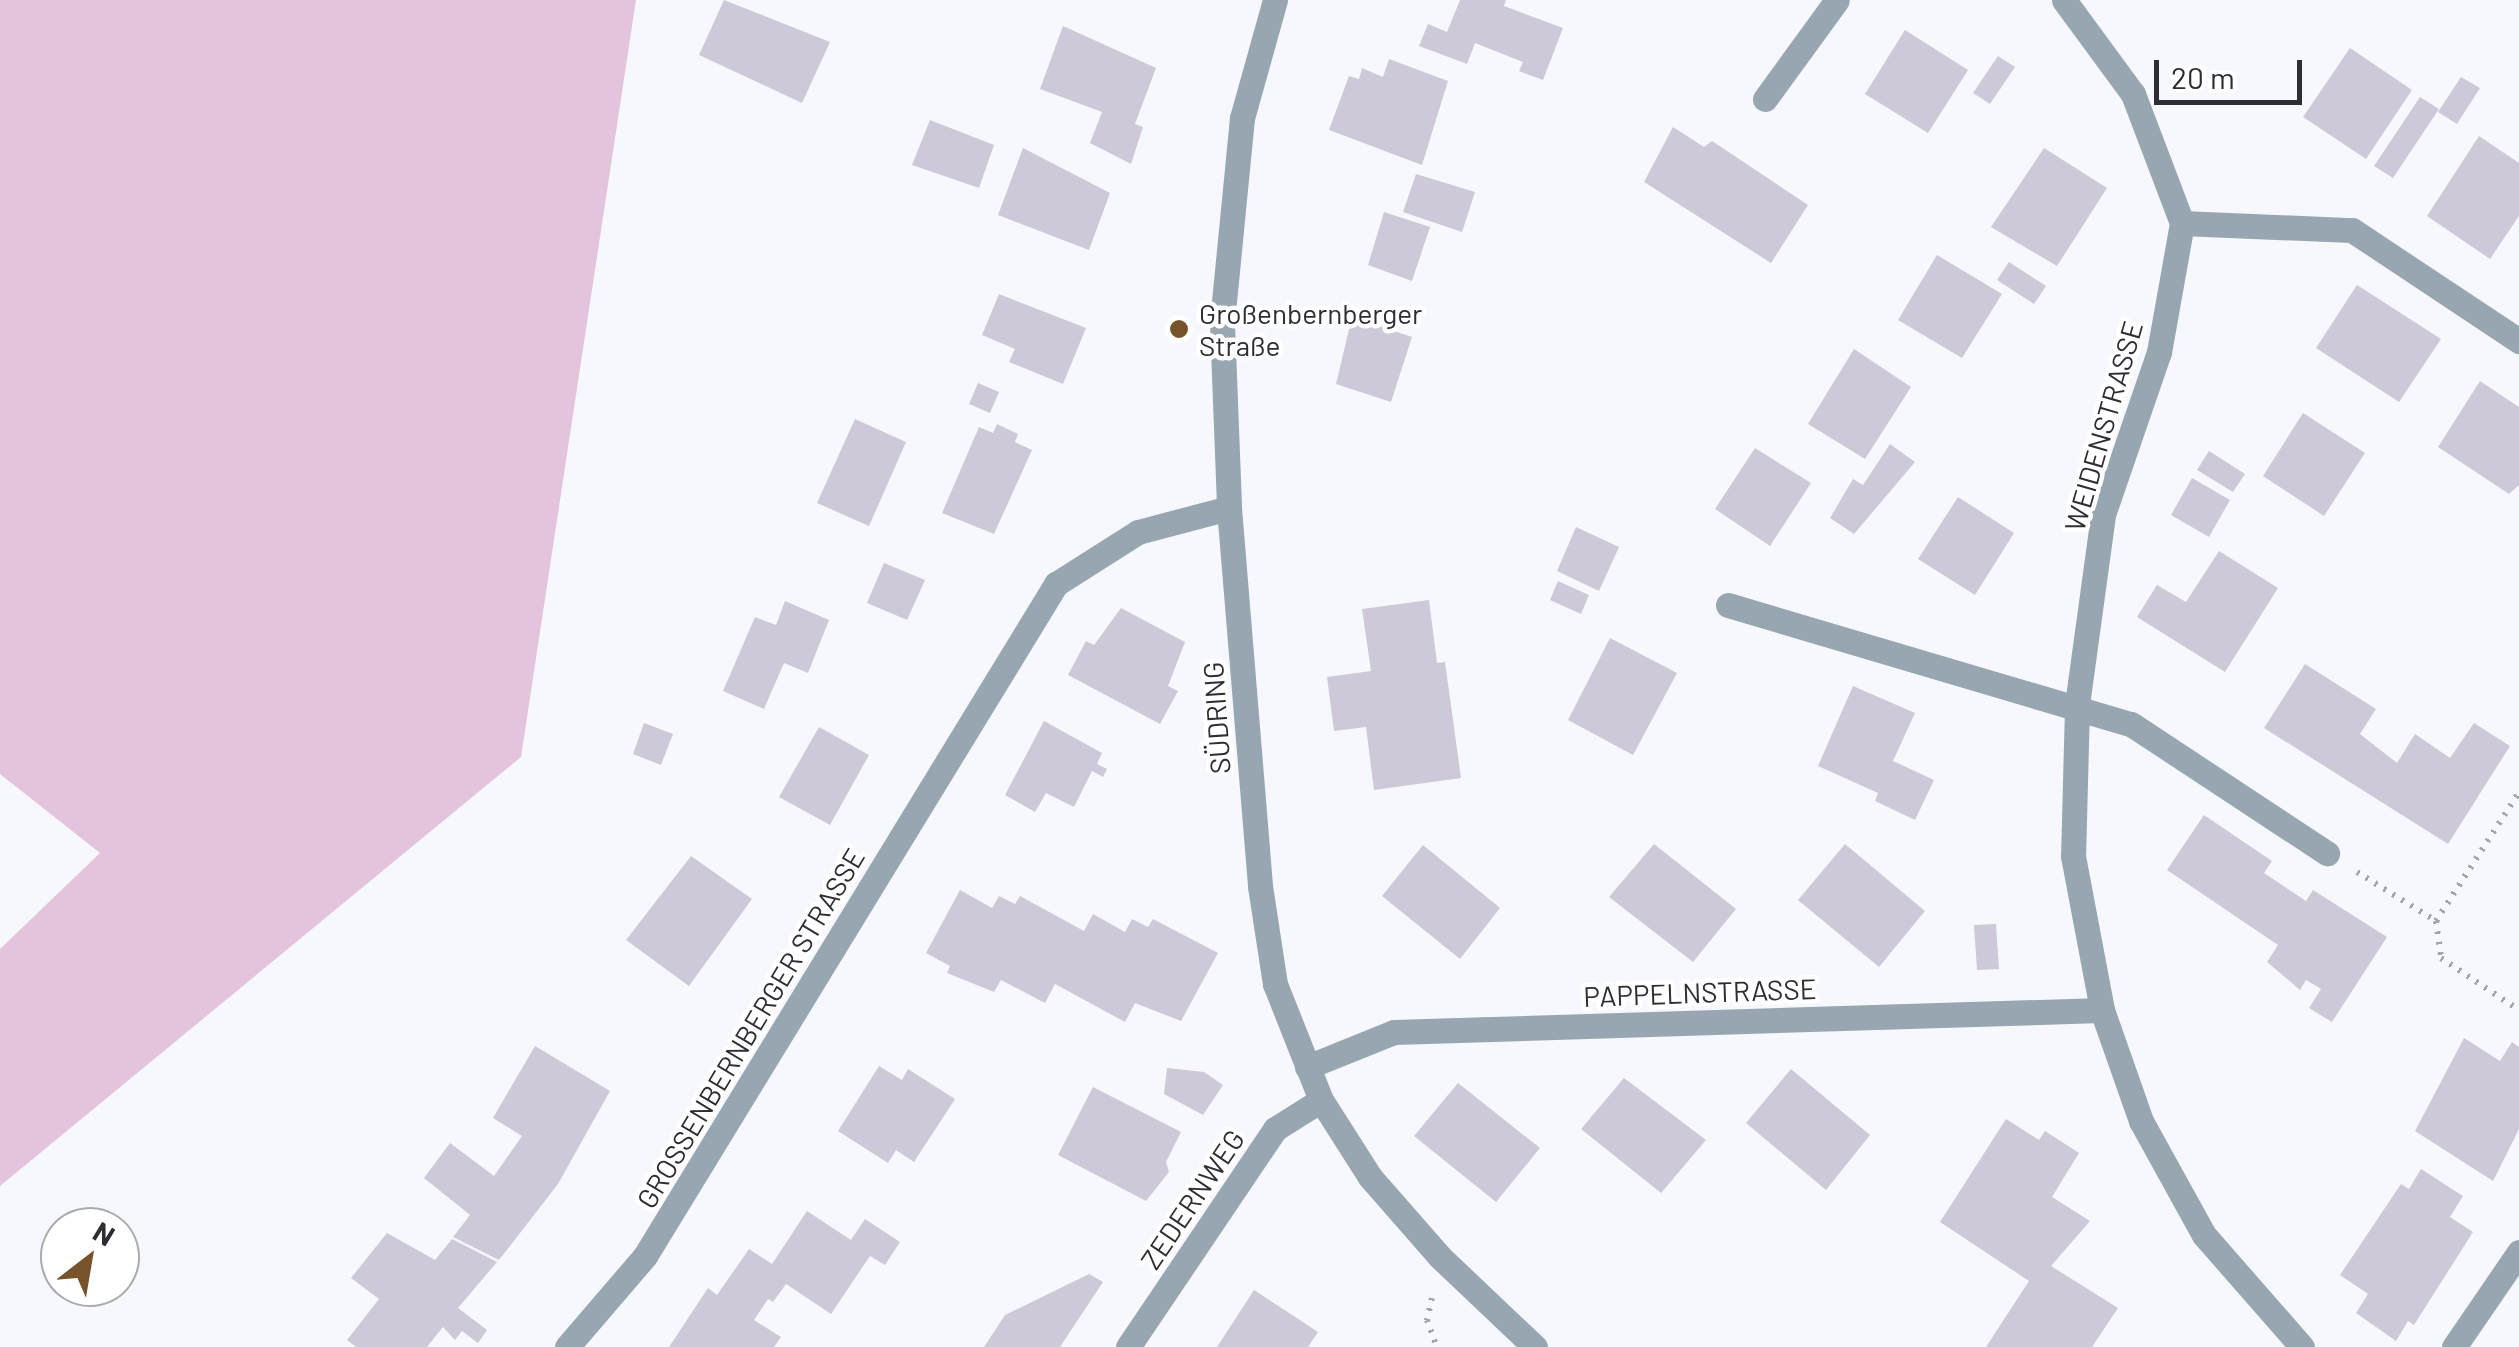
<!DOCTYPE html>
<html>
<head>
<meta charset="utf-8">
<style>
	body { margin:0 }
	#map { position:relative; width:2519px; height:1347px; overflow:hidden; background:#f6f8fe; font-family:Barlow,sans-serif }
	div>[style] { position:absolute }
	.green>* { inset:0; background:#e4c4dd }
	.building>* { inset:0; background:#cec9d8 }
	.path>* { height:6px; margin-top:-3px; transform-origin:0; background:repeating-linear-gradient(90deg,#a3a5ab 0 2.5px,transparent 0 10.5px) }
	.minor>* { height:25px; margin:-12.5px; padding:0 12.5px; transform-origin:12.5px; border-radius:12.5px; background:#97a6b1 }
	.dots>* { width:28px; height:28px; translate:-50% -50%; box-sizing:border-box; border:5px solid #fff; border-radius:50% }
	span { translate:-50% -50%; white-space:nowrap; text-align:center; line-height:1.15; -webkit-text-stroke:9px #fff; paint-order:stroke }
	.poi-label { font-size:28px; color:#2c2e34 }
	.left { translate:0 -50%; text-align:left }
	.street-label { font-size:28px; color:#2c2e34 }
	.north { position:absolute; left:40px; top:1207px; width:100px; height:100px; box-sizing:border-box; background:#fff; border:2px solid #ababae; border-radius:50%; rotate:31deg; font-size:28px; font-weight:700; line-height:40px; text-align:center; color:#2c2e34 }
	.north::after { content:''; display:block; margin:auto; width:35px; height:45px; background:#76532b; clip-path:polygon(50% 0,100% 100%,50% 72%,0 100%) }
	.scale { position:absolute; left:2154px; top:60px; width:148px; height:45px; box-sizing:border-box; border:5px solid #2c2e34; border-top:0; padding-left:12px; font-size:30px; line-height:35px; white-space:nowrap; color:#2c2e34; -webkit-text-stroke:8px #fff; paint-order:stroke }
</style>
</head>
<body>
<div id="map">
	<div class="green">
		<div style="clip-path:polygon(0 0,636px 0,521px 757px,0 1186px,0 949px,100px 853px,0 774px)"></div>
	</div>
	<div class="building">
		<div style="clip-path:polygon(724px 0,830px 42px,802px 103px,699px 55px)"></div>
		<div style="clip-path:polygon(1460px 0,1506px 0,1504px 6px,1563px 28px,1543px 80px,1519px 71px,1523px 62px,1475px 43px,1467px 64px,1419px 46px,1428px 24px,1447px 32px)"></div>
		<div style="clip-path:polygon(1063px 26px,1156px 68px,1135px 124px,1143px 127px,1131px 164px,1090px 143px,1102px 112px,1040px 89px)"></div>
		<div style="clip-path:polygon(1905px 30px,1968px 70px,1928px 133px,1865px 94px)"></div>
		<div style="clip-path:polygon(2350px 48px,2412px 90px,2366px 159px,2303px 117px)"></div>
		<div style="clip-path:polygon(1998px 56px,2015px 67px,1990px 104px,1973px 93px)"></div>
		<div style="clip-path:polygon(1389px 59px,1448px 81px,1422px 165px,1329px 130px,1349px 76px,1359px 79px,1362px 68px,1383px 77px)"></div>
		<div style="clip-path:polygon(2461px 77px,2480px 88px,2457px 124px,2438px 112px)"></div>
		<div style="clip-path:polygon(2420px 97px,2439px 109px,2393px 178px,2374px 166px)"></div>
		<div style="clip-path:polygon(930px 120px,994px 145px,979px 188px,912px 165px)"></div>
		<div style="clip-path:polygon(1673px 127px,1704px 147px,1712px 141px,1808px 205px,1771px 263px,1644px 182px)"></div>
		<div style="clip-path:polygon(2479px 136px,2519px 163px,2519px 216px,2490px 259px,2427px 216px)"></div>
		<div style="clip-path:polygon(1023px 148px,1110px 193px,1089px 250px,998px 215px)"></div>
		<div style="clip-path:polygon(2044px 148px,2107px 188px,2057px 266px,1991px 227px)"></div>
		<div style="clip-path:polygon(1416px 174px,1475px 192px,1462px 232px,1403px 212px)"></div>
		<div style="clip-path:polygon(1384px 212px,1430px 227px,1412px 281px,1368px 265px)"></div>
		<div style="clip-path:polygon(1937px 255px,2002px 294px,1962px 358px,1898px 320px)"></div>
		<div style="clip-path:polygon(2009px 262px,2046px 286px,2034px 304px,1997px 280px)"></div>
		<div style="clip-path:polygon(2357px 285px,2441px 339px,2399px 402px,2316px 348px)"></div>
		<div style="clip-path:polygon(999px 294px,1086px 328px,1063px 384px,1009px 362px,1015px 349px,982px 335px)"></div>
		<div style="clip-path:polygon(1352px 317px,1412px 337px,1391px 402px,1336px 384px)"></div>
		<div style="clip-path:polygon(1854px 349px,1911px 387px,1865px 459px,1808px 424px)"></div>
		<div style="clip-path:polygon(2480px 381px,2519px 407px,2519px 485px,2509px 494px,2438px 447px)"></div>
		<div style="clip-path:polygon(978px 383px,999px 392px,990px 413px,969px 404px)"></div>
		<div style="clip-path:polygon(2303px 413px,2365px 453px,2324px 516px,2263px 476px)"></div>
		<div style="clip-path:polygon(855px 419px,906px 442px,869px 526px,817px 503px)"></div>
		<div style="clip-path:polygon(997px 424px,1018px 434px,1015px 442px,1032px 450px,994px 534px,942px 513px,979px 427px,993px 433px)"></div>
		<div style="clip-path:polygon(1890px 444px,1915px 462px,1854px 534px,1830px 518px,1853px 479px,1863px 485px)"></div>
		<div style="clip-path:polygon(1755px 448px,1811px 483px,1770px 546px,1715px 509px)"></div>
		<div style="clip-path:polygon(2209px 451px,2245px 474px,2233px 492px,2197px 470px)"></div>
		<div style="clip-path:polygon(2192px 478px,2230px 500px,2209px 537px,2171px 515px)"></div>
		<div style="clip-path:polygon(1958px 497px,2014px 533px,1975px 595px,1918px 559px)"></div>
		<div style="clip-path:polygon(1576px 527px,1619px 547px,1599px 591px,1557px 571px)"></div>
		<div style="clip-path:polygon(2219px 551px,2278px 588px,2225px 672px,2137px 617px,2157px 585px,2186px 602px)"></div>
		<div style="clip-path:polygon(884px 563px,925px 580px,907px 620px,867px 603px)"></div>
		<div style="clip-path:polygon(1558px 581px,1589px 595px,1581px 614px,1550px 600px)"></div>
		<div style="clip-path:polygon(1429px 600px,1437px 663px,1445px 662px,1461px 778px,1374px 790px,1366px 727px,1334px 731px,1327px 677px,1371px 671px,1362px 609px)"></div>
		<div style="clip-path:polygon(785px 601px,829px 620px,808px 673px,784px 663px,764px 709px,723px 691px,755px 617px,776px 625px)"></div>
		<div style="clip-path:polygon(1121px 608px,1185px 642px,1168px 686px,1178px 691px,1160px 724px,1068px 675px,1086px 641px,1094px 645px)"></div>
		<div style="clip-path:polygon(1610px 638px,1677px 673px,1633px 755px,1568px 720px)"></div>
		<div style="clip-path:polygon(2305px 664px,2376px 709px,2360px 734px,2397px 763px,2415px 734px,2450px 758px,2474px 723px,2510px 746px,2448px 844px,2264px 728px)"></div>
		<div style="clip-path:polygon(1853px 686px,1915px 713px,1893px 761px,1934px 780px,1915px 820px,1875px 801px,1878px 793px,1818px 766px)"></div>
		<div style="clip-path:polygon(1044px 721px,1102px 753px,1097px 764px,1107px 769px,1103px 777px,1092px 771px,1074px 807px,1046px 793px,1035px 812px,1005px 795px)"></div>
		<div style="clip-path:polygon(644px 723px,673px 734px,661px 765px,633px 754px)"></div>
		<div style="clip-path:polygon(819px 727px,869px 755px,830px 825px,779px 797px)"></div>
		<div style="clip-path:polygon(2204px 815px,2272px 861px,2264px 873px,2306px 901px,2313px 890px,2387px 937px,2332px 1022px,2309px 1008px,2321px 989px,2306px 980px,2300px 990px,2267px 962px,2278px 945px,2167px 870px)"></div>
		<div style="clip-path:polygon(1654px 844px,1736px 909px,1693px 962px,1609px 897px)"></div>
		<div style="clip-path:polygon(1845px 844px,1925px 911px,1879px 967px,1798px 900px)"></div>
		<div style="clip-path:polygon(1423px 845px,1500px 908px,1460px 959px,1382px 896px)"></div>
		<div style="clip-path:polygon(691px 856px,752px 899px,689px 986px,626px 940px)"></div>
		<div style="clip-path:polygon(960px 890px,992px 908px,999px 896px,1015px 904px,1020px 896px,1084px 931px,1093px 914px,1125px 932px,1132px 919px,1148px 927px,1153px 919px,1218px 953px,1181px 1021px,1135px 1003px,1125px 1022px,1055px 984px,1045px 1003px,1001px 980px,994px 992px,947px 973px,950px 966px,926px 953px)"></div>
		<div style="clip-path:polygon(1996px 924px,1999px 969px,1977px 970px,1974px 925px)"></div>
		<div style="clip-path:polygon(2464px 1038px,2500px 1061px,2512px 1042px,2519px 1047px,2519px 1129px,2493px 1181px,2415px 1131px)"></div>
		<div style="clip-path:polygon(535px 1046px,610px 1091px,558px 1184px,499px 1260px,453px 1237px,470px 1215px,424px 1178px,450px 1143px,494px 1176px,522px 1136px,493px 1118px)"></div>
		<div style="clip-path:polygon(879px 1066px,902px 1080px,908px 1069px,955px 1099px,914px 1162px,896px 1150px,888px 1163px,838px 1131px)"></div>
		<div style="clip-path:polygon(1167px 1068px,1204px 1072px,1223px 1085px,1203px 1115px,1164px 1094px)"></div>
		<div style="clip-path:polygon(1791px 1069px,1870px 1135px,1826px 1190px,1746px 1123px)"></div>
		<div style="clip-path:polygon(1624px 1078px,1706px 1140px,1661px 1193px,1581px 1129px)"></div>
		<div style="clip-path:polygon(1458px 1083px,1540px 1148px,1496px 1202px,1414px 1136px)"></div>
		<div style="clip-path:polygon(1093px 1087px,1181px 1132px,1166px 1162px,1169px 1172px,1146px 1201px,1058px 1155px)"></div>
		<div style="clip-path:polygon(2006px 1119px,2039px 1140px,2045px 1131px,2079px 1153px,2052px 1197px,2090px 1221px,2051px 1266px,2118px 1308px,2092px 1347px,1986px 1347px,2029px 1281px,1940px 1222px)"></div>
		<div style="clip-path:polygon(2421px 1169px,2463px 1196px,2450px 1217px,2473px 1232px,2414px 1325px,2408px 1321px,2396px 1341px,2356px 1313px,2368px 1294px,2340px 1275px,2401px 1184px,2409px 1189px)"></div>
		<div style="clip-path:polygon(807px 1211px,851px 1240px,865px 1219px,900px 1242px,885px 1265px,870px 1256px,831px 1314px,786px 1284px,773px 1302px,768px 1299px,754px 1320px,781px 1337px,774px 1347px,669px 1347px,708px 1288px,717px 1295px,749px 1249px,772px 1264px)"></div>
		<div style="clip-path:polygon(387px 1233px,435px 1260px,452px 1239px,497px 1262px,458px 1308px,487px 1330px,478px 1343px,462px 1331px,455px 1340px,443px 1327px,427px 1347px,356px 1347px,347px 1340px,379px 1299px,351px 1278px)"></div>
		<div style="clip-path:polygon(1089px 1274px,1103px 1282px,1060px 1347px,984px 1347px,1005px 1315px)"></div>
		<div style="clip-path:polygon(1254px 1290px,1318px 1332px,1308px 1347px,1217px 1347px)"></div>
	</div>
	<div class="path">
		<div style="left:2357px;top:872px;width:93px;rotate:31.8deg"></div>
		<div style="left:2436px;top:921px;width:37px;rotate:82deg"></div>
		<div style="left:2441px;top:958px;width:94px;rotate:33.7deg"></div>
		<div style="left:2436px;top:921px;width:153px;rotate:-57.2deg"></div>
		<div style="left:1432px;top:1298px;width:23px;rotate:103deg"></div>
		<div style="left:1427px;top:1320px;width:29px;rotate:70deg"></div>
	</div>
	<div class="minor">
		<div style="left:1275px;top:0;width:123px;rotate:105.6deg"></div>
		<div style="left:1242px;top:118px;width:206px;rotate:95.6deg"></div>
		<div style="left:1222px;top:323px;width:185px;rotate:87.8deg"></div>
		<div style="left:1229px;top:508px;width:379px;rotate:85.3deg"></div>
		<div style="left:1260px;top:886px;width:99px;rotate:81.3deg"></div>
		<div style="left:1275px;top:984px;width:125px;rotate:68.4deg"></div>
		<div style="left:1321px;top:1100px;width:91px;rotate:57.5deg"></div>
		<div style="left:1370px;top:1177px;width:106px;rotate:48.8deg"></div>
		<div style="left:1440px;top:1257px;width:131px;rotate:43.5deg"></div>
		<div style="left:2064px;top:0;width:117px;rotate:53.7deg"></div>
		<div style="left:2133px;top:94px;width:138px;rotate:69.2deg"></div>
		<div style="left:2182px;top:223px;width:131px;rotate:100.1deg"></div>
		<div style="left:2159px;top:352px;width:172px;rotate:109deg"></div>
		<div style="left:2103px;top:515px;width:193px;rotate:97.8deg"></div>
		<div style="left:2077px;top:706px;width:150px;rotate:91.5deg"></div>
		<div style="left:2073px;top:856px;width:157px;rotate:79.3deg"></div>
		<div style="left:2102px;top:1010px;width:118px;rotate:70.6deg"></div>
		<div style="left:2141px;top:1121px;width:130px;rotate:61.1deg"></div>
		<div style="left:2204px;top:1235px;width:149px;rotate:48.8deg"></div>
		<div style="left:1765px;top:99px;width:122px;rotate:-54deg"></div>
		<div style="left:2182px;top:223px;width:170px;rotate:2.4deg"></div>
		<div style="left:2352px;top:230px;width:201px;rotate:33.6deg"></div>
		<div style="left:1728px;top:605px;width:420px;rotate:16.5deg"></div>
		<div style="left:2131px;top:724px;width:235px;rotate:33.4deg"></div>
		<div style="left:1307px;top:1067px;width:94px;rotate:-21.9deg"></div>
		<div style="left:1394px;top:1032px;width:708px;rotate:-1.78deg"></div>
		<div style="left:567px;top:1347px;width:120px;rotate:-49.4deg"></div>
		<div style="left:645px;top:1256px;width:788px;rotate:-58.55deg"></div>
		<div style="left:1056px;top:584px;width:97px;rotate:-32.4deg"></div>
		<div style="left:1138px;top:532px;width:94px;rotate:-14.8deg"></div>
		<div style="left:1128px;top:1347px;width:263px;rotate:-56deg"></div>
		<div style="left:1275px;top:1129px;width:54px;rotate:-32.2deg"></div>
		<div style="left:2454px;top:1347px;width:115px;rotate:-55.6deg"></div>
	</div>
	<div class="dots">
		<div style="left:1179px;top:329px;background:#76532b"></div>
	</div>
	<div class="poi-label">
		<span class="left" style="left:1199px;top:329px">Großenbernberger<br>Straße</span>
	</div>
	<div class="street-label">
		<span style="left:2103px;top:426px;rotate:-74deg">WEIDENSTRASSE</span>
		<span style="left:1216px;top:718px;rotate:-94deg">SÜDRING</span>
		<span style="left:1700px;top:992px;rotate:-2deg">PAPPELNSTRASSE</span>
		<span style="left:750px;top:1028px;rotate:-59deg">GROSSENBERNBERGER STRASSE</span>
		<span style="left:1192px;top:1199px;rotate:-56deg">ZEDERNWEG</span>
	</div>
	<div class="north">N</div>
	<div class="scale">20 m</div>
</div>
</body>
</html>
